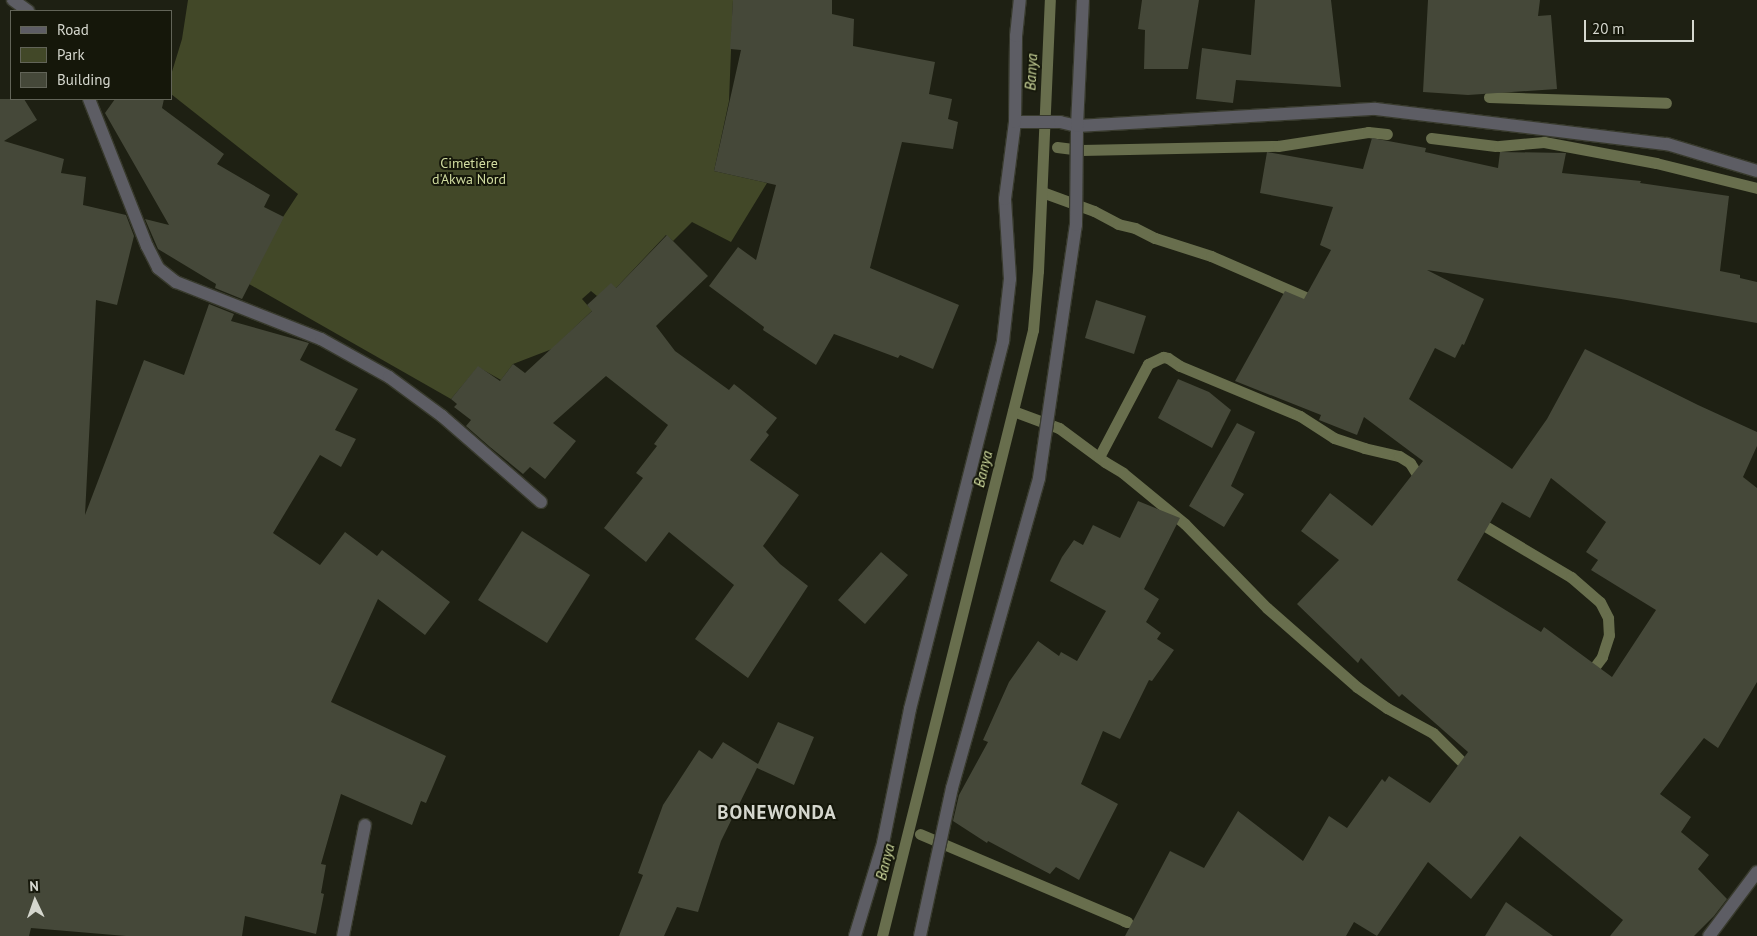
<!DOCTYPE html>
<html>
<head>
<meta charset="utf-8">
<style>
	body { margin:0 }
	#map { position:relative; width:1757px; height:936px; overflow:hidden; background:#1e2013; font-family:"PT Sans",sans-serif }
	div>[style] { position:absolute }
	.green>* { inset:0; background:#424828 }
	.stream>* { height:11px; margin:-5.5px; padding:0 5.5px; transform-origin:5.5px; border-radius:5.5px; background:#686e4d }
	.building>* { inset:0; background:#454839 }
	.roads { filter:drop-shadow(1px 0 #383a2d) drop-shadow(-1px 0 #383a2d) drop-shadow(0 1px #383a2d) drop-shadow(0 -1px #383a2d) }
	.street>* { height:12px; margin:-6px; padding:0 6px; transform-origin:6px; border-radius:6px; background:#5d5d64 }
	span { translate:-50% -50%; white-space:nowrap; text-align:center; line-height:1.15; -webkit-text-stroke:4px #15170a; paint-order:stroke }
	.park-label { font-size:14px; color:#d1dca0 }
	.water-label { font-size:15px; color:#d1dc9f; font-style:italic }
	.district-label { font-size:19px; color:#d5d7ce; font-weight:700; letter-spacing:1px }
	.legend { position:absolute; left:10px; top:10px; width:162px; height:90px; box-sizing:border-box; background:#15170a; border:1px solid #626458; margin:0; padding:6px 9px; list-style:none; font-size:15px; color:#d5d7ce }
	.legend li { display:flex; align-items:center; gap:10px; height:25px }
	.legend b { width:25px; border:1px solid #626458 }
	.north { position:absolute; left:10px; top:876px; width:50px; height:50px; -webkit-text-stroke:4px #15170a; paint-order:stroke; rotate:357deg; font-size:14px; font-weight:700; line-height:20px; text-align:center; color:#d5d7ce }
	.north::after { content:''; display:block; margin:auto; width:18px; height:22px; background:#d5d7ce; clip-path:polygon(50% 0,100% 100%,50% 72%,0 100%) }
	.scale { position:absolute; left:1584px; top:20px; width:110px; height:22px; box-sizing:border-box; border:2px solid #d5d7ce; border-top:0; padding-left:6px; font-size:15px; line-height:18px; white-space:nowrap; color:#d5d7ce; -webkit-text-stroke:4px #15170a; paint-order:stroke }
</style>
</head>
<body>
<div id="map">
	<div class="green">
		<div style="clip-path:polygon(188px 0,733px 0,729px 101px,714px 171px,767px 183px,731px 242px,692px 222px,673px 241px,666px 235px,616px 288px,597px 296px,591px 291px,582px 299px,589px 307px,597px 306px,552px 349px,513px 364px,501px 380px,478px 367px,451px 399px,249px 284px,281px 220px,298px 194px,171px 94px,171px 75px,182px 39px)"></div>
	</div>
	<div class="stream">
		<div style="left:1489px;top:97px;width:177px;rotate:1.9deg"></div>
		<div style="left:1431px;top:138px;width:65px;rotate:7deg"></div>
		<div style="left:1499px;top:146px;width:45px;rotate:-5.1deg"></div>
		<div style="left:1544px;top:142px;width:114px;rotate:10.6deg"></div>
		<div style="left:1656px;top:163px;width:104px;rotate:13.9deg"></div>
		<div style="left:1057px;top:147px;width:24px;rotate:7deg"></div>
		<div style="left:1081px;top:150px;width:197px;rotate:-1.2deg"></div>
		<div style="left:1278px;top:146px;width:91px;rotate:-8.8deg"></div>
		<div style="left:1368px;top:132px;width:19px;rotate:6deg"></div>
		<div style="left:1042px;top:192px;width:55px;rotate:20.1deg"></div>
		<div style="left:1094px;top:211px;width:27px;rotate:28deg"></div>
		<div style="left:1118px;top:224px;width:17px;rotate:13deg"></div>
		<div style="left:1135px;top:228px;width:22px;rotate:27deg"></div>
		<div style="left:1155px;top:238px;width:59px;rotate:17.8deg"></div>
		<div style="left:1211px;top:256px;width:118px;rotate:23.5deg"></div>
		<div style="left:1013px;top:411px;width:49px;rotate:20.3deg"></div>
		<div style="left:1059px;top:428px;width:57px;rotate:36.5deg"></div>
		<div style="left:1105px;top:462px;width:21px;rotate:31deg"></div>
		<div style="left:1123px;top:473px;width:80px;rotate:39.4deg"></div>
		<div style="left:1185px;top:524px;width:117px;rotate:45.7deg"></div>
		<div style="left:1267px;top:608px;width:120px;rotate:41.3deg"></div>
		<div style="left:1357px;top:687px;width:37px;rotate:35deg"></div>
		<div style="left:1387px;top:708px;width:52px;rotate:28.5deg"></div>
		<div style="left:1433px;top:733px;width:55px;rotate:45deg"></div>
		<div style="left:1099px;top:457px;width:105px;rotate:-62.2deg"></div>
		<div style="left:1148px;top:364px;width:17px;rotate:-25deg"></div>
		<div style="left:1163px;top:357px;width:5px;rotate:11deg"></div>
		<div style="left:1168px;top:358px;width:14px;rotate:34deg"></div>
		<div style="left:1180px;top:366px;width:130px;rotate:22.6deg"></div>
		<div style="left:1300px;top:416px;width:40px;rotate:32.9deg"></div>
		<div style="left:1334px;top:438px;width:32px;rotate:18deg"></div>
		<div style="left:1364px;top:448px;width:36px;rotate:13deg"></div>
		<div style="left:1399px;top:456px;width:13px;rotate:32deg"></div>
		<div style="left:1410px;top:463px;width:25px;rotate:58deg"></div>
		<div style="left:1475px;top:520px;width:112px;rotate:30.7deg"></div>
		<div style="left:1571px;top:577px;width:38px;rotate:41deg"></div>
		<div style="left:1600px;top:602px;width:18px;rotate:63deg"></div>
		<div style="left:1608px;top:618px;width:17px;rotate:87deg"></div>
		<div style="left:1609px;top:635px;width:23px;rotate:108deg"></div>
		<div style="left:1602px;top:657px;width:10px;rotate:127deg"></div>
		<div style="left:920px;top:834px;width:225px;rotate:23deg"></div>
		<div style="left:1127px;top:922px;width:3px;rotate:-162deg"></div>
		<div style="left:882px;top:936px;width:625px;rotate:-76.01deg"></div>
		<div style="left:1033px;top:330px;width:59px;rotate:-85.2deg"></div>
		<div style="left:1038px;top:271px;width:271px;rotate:-87.5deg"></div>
	</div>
	<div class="building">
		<div style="clip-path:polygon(733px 0,832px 0,832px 14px,854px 19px,853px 46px,935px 62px,929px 94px,952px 99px,948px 119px,958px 122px,953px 149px,902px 142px,870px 268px,959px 305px,933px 369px,900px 355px,898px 358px,834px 334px,816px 365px,763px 330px,764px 327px,709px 286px,738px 247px,756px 260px,776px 185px,714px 171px,741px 50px,730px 49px)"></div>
		<div style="clip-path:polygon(1142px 0,1199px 0,1188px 69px,1144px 69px,1145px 30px,1138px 29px)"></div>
		<div style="clip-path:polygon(1255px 0,1331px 0,1341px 87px,1236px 80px,1233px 103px,1196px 99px,1202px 48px,1251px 55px)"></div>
		<div style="clip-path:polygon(1428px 0,1540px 0,1538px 16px,1551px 15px,1557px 89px,1468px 95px,1423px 92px)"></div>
		<div style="clip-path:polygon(0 99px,24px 99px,37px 120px,4px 141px,64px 159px,61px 173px,86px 177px,83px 205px,126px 215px,134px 236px,117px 305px,96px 300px,85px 515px,144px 360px,184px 375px,209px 304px,234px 314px,231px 321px,309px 343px,300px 360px,358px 389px,335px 430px,356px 439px,341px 467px,320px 455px,273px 533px,320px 565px,345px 532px,377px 556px,382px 550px,450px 602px,425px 635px,378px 599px,331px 702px,446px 756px,426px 803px,421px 801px,412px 825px,341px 794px,321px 864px,326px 865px,321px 893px,324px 894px,316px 934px,245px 916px,242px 936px,126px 936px,31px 928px,29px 936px,0 936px)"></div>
		<div style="clip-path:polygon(115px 99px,164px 99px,162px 108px,224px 154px,217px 164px,270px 195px,264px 207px,284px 217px,242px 299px,215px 288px,216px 284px,158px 249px,145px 219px,169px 225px,105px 113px)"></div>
		<div style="clip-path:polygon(evenodd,1372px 138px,1426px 148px,1425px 152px,1498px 168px,1500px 152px,1566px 153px,1562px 173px,1641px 181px,1640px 183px,1729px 196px,1720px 271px,1740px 275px,1740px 278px,1757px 282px,1757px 323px,1621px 299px,1427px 270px,1484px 299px,1464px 345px,1462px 344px,1455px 358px,1435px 348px,1409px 399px,1512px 469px,1547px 419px,1585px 349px,1698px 405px,1757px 432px,1757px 446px,1743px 477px,1757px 488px,1757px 682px,1718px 748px,1704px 738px,1660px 794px,1691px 817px,1681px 832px,1709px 855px,1698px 869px,1727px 899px,1714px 916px,1694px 936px,1610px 936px,1623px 920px,1520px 836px,1471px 899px,1428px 862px,1377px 936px,1354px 922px,1346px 936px,1125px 936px,1170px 851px,1204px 868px,1238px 811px,1303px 861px,1329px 816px,1347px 828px,1382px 779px,1385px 782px,1389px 776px,1430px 803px,1468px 752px,1402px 694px,1399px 697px,1361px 658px,1358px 663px,1297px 604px,1339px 560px,1301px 531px,1330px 493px,1372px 526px,1423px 461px,1364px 417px,1357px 435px,1319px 420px,1321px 415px,1235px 381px,1285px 291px,1304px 299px,1331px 250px,1320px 245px,1333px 207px,1260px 193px,1267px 152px,1363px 169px,1372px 138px,1551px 478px,1606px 522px,1586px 552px,1598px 560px,1591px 570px,1656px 610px,1612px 677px,1544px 627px,1541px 632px,1457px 580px,1502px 502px,1530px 518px,1551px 478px)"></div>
		<div style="clip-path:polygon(667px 235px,708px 276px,656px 326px,675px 351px,729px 390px,734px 384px,777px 418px,766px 432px,769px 435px,750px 460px,799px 495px,763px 546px,780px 564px,808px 586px,748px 678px,695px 639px,734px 585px,669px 532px,646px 562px,604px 528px,643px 478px,636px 473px,657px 446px,654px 444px,668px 425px,606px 376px,553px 423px,576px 441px,545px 479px,530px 467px,523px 474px,490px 447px,466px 426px,471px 420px,454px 407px,457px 404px,451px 399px,478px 366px,500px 381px,513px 364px,525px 373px,592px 311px,587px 305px,611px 283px,616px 288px)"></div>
		<div style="clip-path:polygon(1096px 300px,1146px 316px,1134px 354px,1085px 338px)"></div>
		<div style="clip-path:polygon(1178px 379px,1209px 392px,1231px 410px,1212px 448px,1158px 418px)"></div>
		<div style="clip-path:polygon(1237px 423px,1255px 432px,1231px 486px,1244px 494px,1224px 527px,1189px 506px)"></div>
		<div style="clip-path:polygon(1138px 501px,1180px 518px,1144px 589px,1159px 599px,1146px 622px,1161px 633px,1157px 639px,1174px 650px,1152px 681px,1149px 680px,1120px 739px,1103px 731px,1081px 784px,1118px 804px,1079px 880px,1056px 867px,1050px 874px,988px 841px,987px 843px,953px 821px,959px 795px,988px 742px,983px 740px,1009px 682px,1038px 641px,1059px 656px,1061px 652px,1077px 661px,1106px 611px,1050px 581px,1062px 557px,1074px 540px,1083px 545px,1093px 525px,1120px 538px)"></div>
		<div style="clip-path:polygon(522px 531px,590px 575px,547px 643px,478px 600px)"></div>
		<div style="clip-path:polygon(881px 552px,908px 575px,865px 624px,838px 600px)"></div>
		<div style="clip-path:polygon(778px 722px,814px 737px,794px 785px,757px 768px,721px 841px,698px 912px,677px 907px,664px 936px,619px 936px,643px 875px,638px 873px,663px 805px,699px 750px,712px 759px,723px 742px,758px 764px)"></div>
		<div style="clip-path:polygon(1506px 902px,1553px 936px,1485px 936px)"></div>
	</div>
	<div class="roads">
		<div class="street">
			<div style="left:13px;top:0;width:19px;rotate:36deg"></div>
			<div style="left:89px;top:99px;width:158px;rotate:68.5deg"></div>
			<div style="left:147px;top:246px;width:25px;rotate:63deg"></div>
			<div style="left:158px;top:268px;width:23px;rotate:38deg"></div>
			<div style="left:176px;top:282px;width:156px;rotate:21.5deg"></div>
			<div style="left:321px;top:339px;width:78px;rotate:29.2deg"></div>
			<div style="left:389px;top:377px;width:66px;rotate:36.3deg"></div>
			<div style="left:442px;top:416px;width:131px;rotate:41deg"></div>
			<div style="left:1015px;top:122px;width:45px"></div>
			<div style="left:1060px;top:122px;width:17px;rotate:13deg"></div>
			<div style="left:1077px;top:126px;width:299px;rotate:-3.3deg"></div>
			<div style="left:1376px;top:109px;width:293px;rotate:6.9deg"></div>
			<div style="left:1667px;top:144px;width:94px;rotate:16.7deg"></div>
			<div style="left:343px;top:936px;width:113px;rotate:-78.8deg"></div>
			<div style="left:855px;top:936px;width:97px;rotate:-73.2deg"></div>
			<div style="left:883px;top:843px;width:137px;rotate:-78.6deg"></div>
			<div style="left:910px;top:709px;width:380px;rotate:-75.8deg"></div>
			<div style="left:1003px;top:341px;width:62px;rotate:-83.6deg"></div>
			<div style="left:1010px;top:279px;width:80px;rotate:-93.6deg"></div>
			<div style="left:1005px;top:199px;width:78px;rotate:-82.6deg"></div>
			<div style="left:1015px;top:122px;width:86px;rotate:-89.3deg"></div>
			<div style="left:1016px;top:36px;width:36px;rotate:-84deg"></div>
			<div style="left:920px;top:936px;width:151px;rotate:-77.8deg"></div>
			<div style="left:952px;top:788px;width:322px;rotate:-74.3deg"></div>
			<div style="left:1039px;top:478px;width:256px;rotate:-81.7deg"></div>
			<div style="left:1076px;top:225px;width:99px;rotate:-89.4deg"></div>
			<div style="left:1077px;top:126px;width:126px;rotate:-87.3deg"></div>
			<div style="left:1709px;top:936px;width:80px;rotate:-53.1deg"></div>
		</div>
	</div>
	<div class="park-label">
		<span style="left:469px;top:171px">Cimetière<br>d'Akwa Nord</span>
	</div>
	<div class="water-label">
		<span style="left:1031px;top:72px;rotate:-87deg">Banya</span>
		<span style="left:983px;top:469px;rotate:-76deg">Banya</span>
		<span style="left:885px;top:862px;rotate:-76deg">Banya</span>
	</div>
	<div class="district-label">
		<span style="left:777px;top:813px">BONEWONDA</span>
	</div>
	<ul class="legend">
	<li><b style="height:6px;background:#5d5d64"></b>Road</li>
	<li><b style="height:14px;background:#424828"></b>Park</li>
	<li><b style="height:14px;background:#454839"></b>Building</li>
	</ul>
	<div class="north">N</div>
	<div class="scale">20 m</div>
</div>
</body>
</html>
